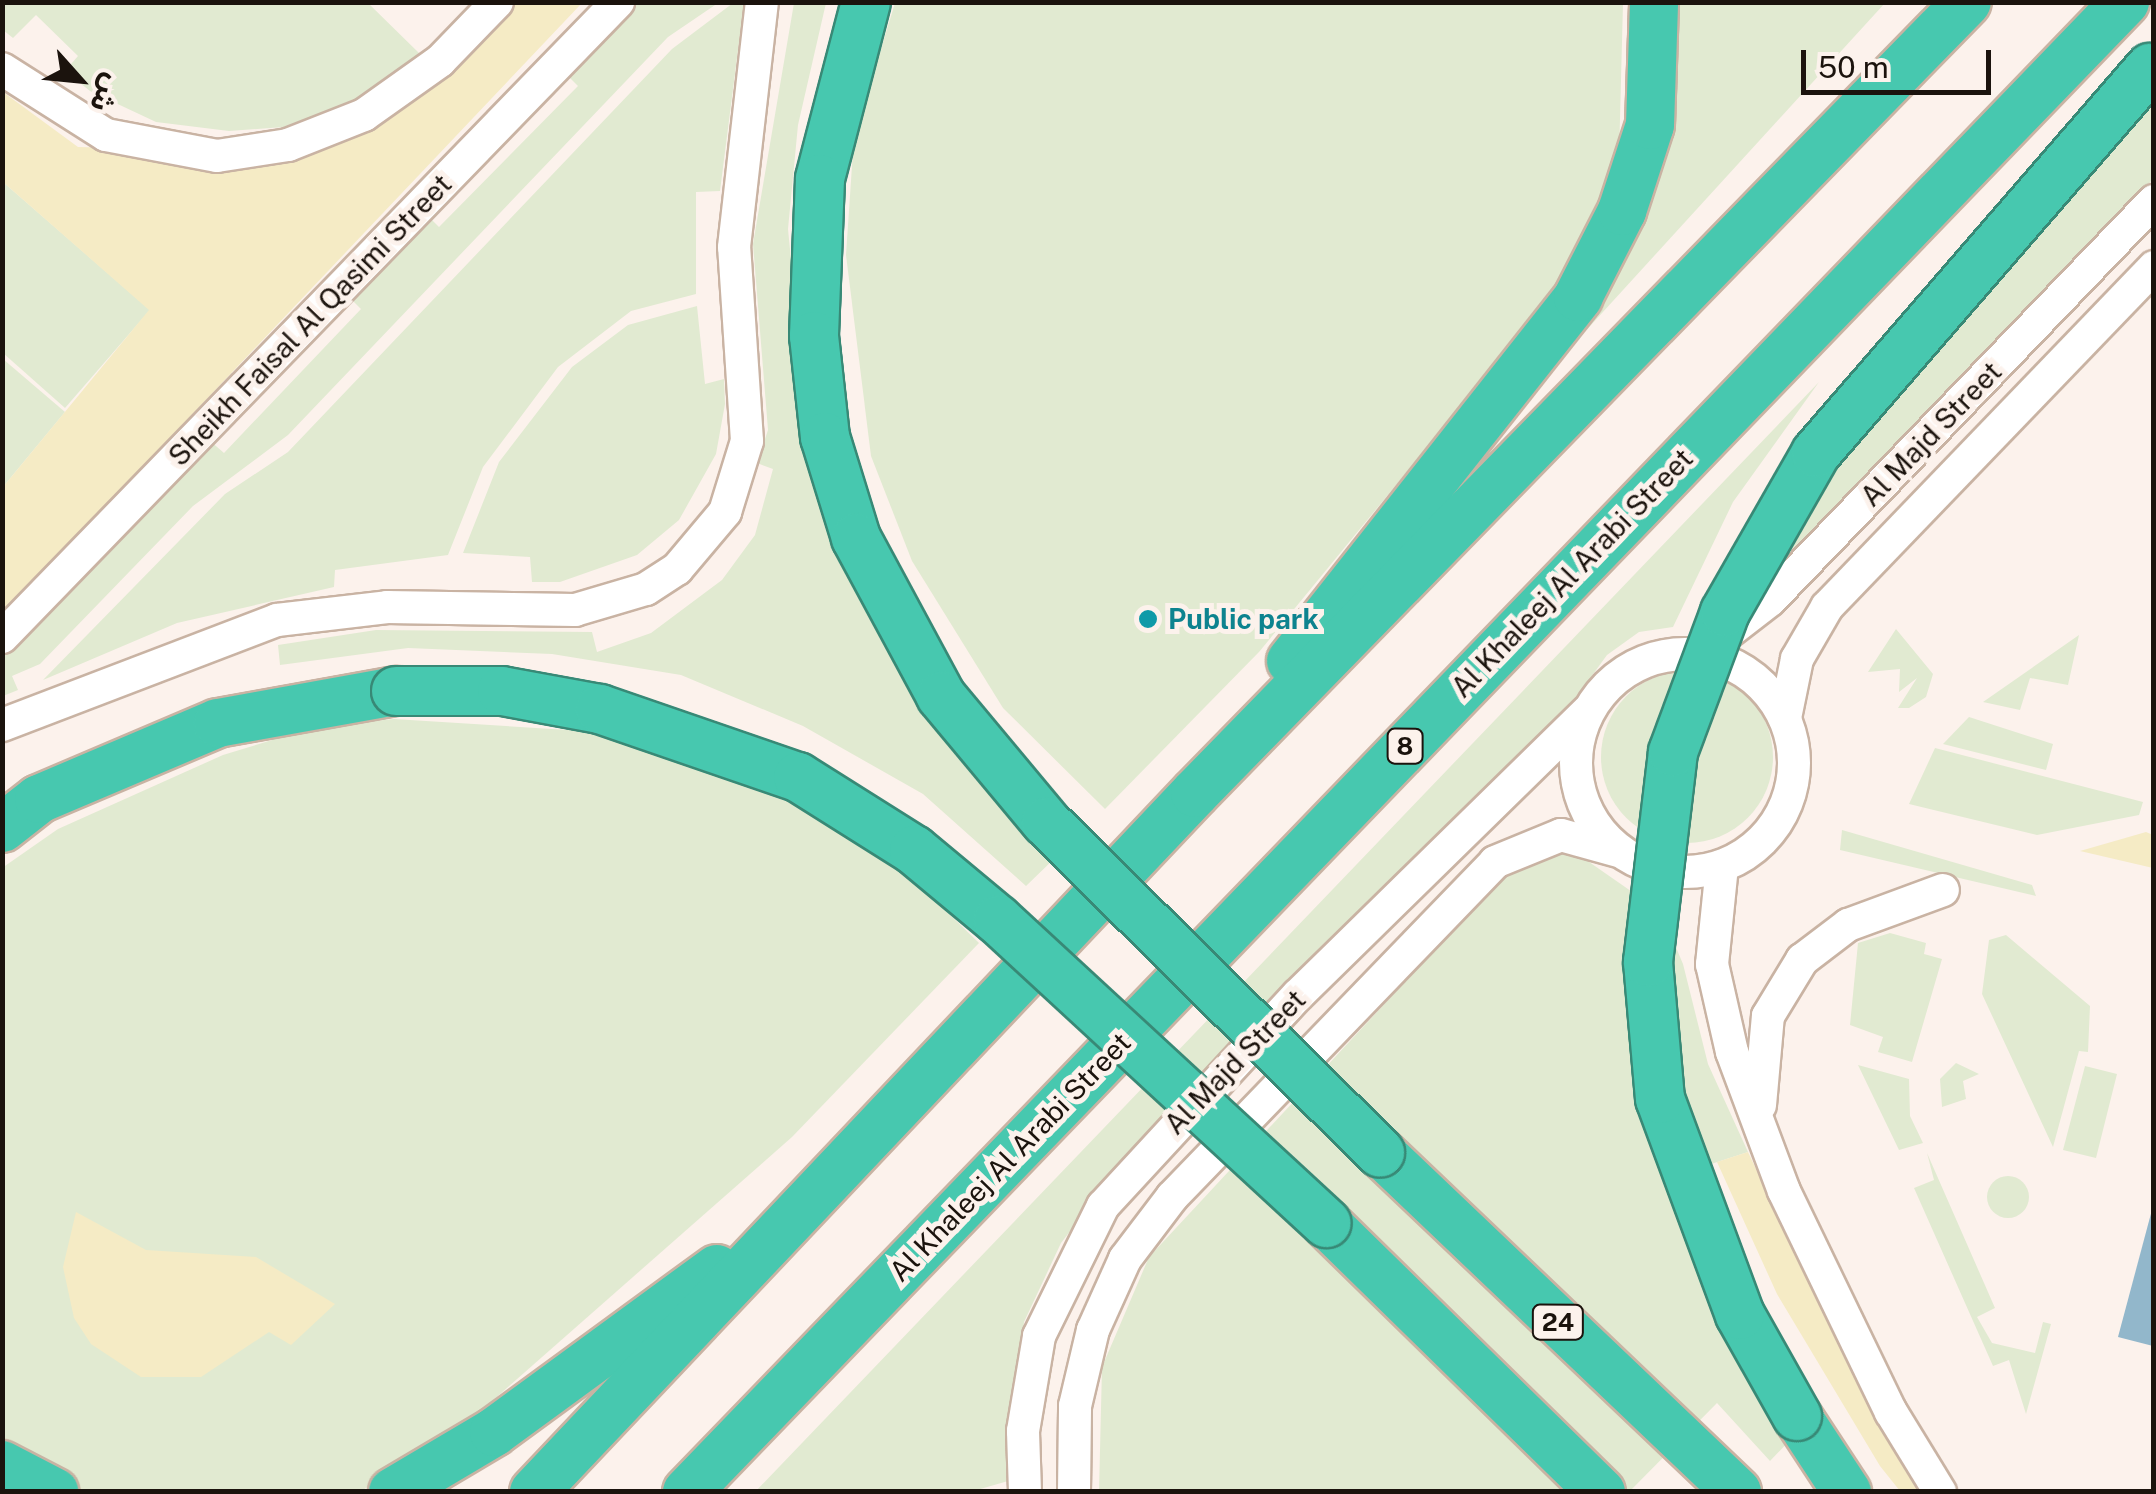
<!DOCTYPE html>
<html>
<head>
<meta charset="utf-8">
<style>
	body { margin:0 }
	#map { position:relative; width:2156px; height:1494px; overflow:hidden; background:#fcf2ec; font-family:"Public Sans","Noto Sans Arabic",sans-serif }
	div>[style] { position:absolute }
	.green>* { inset:0; background:#e1ead1 }
	.round { border-radius:50% }
	.sand>* { inset:0; background:#f5ebc5 }
	.water>* { inset:0; background:#92b7cb }
	.roads { filter:drop-shadow(2px 0 #c9b3a3) drop-shadow(-2px 0 #c9b3a3) drop-shadow(0 2px #c9b3a3) drop-shadow(0 -2px #c9b3a3) }
	.minor>* { height:32px; margin:-16px; padding:0 16px; transform-origin:16px; border-radius:16px; background:#fff }
	.minor>.ring { margin:-16px; padding:0; box-sizing:content-box; background:none; border:32px solid #fff; border-radius:50% }
	.highway>* { height:48px; margin:-24px; padding:0 24px; transform-origin:24px; border-radius:24px; background:#47c8af }
	.bridges { filter:drop-shadow(2px 0 #388976) drop-shadow(-2px 0 #388976) drop-shadow(0 2px #388976) drop-shadow(0 -2px #388976) }
	.highway-bridge>* { height:48px; margin:-24px; padding:0 24px; transform-origin:24px; border-radius:24px; background:#47c8af }
	.dots>* { width:28px; height:28px; translate:-50% -50%; box-sizing:border-box; border:5px solid #fcf2ec; border-radius:50% }
	span { translate:-50% -50%; white-space:nowrap; text-align:center; line-height:1.15; -webkit-text-stroke:10px #fcf2ec; paint-order:stroke }
	.shield-label span { padding:2px 8px; background:#fcf2ec; border:2px solid; border-radius:8px; -webkit-text-stroke-width:0 }
	.shield-label { font-size:25px; color:#1b130d; font-weight:700 }
	.street-label { font-size:28px; color:#1b130d }
	.culture-label { font-size:28px; color:#0d838f; font-weight:700 }
	.left { translate:0 -50%; text-align:left }
	.frame { position:absolute; inset:0; border:5px solid #1b130d; pointer-events:none }
	.north { position:absolute; left:30px; top:30px; width:100px; height:100px; -webkit-text-stroke:8px #fcf2ec; paint-order:stroke; rotate:117deg; font-size:28px; font-weight:700; line-height:40px; text-align:center; color:#1b130d }
	.north::after { content:''; display:block; margin:auto; width:35px; height:45px; background:#1b130d; clip-path:polygon(50% 0,100% 100%,50% 72%,0 100%) }
	.scale { position:absolute; left:1801px; top:50px; width:190px; height:45px; box-sizing:border-box; border:5px solid #1b130d; border-top:0; padding-left:12px; font-size:30px; line-height:35px; white-space:nowrap; color:#1b130d; -webkit-text-stroke:8px #fcf2ec; paint-order:stroke }
</style>
</head>
<body>
<div id="map">
	<div class="green">
		<div style="clip-path:polygon(3px 3px,368px 3px,420px 54px,361px 99px,297px 126px,229px 131px,156px 122px,90px 91px,65px 71px,78px 56px,36px 15px,13px 38px,3px 30px)"></div>
		<div style="clip-path:polygon(629px 3px,718px 3px,668px 37px,288px 435px,193px 506px,40px 664px,12px 676px,18px 690px,3px 696px,2px 655px,209px 440px,224px 453px,361px 309px,348px 296px,426px 214px,439px 227px,578px 86px,562px 70px)"></div>
		<div style="clip-path:polygon(733px 3px,744px 3px,720px 191px,696px 192px,696px 294px,631px 311px,558px 367px,483px 467px,448px 555px,335px 570px,334px 587px,177px 623px,43px 680px,225px 494px,288px 452px,672px 49px)"></div>
		<div style="clip-path:polygon(794px 3px,826px 3px,798px 125px,788px 229px,808px 432px,1057px 856px,1026px 886px,923px 794px,803px 726px,681px 675px,552px 654px,408px 648px,280px 665px,278px 645px,376px 630px,592px 632px,597px 652px,651px 633px,722px 580px,755px 535px,773px 469px,757px 463px,768px 430px,753px 244px)"></div>
		<div style="clip-path:polygon(895px 3px,1623px 3px,1619px 157px,1551px 296px,1259px 652px,1105px 809px,1003px 708px,912px 561px,871px 456px,846px 255px,854px 136px)"></div>
		<div style="clip-path:polygon(1672px 3px,1885px 3px,1351px 588px,1580px 319px)"></div>
		<div style="clip-path:polygon(2153px 98px,2153px 179px,1791px 560px,1750px 591px,1804px 495px)"></div>
		<div style="clip-path:polygon(3px 182px,150px 310px,65px 408px,3px 353px)"></div>
		<div style="clip-path:polygon(697px 306px,705px 384px,724px 379px,725px 404px,716px 454px,679px 520px,637px 555px,560px 582px,532px 582px,530px 557px,463px 553px,499px 462px,572px 367px,628px 325px)"></div>
		<div style="clip-path:polygon(3px 359px,65px 412px,3px 487px)"></div>
		<div style="clip-path:polygon(1819px 382px,1733px 502px,1673px 627px,1639px 632px,1607px 655px,1564px 714px,1128px 1156px,1061px 1243px,1024px 1322px,1008px 1481px,970px 1492px,755px 1492px)"></div>
		<div style="clip-path:polygon(1896px 629px,1933px 674px,1926px 697px,1909px 708px,1898px 708px,1917px 678px,1899px 692px,1900px 669px,1868px 672px)"></div>
		<div style="clip-path:polygon(2079px 635px,2068px 685px,2030px 678px,2020px 710px,1983px 702px)"></div>
		<div class="round" style="left:1601px;top:671px;width:172px;height:172px"></div>
		<div style="clip-path:polygon(1969px 717px,2053px 744px,2046px 770px,1943px 744px)"></div>
		<div style="clip-path:polygon(394px 719px,600px 732px,787px 797px,900px 866px,979px 943px,792px 1137px,424px 1461px,360px 1491px,70px 1491px,3px 1450px,2px 868px,58px 829px,223px 755px,315px 727px)"></div>
		<div style="clip-path:polygon(1935px 748px,2143px 802px,2139px 815px,2037px 835px,1909px 804px)"></div>
		<div style="clip-path:polygon(1842px 830px,2032px 885px,2036px 896px,1840px 850px)"></div>
		<div style="clip-path:polygon(1569px 848px,1661px 912px,1683px 964px,1708px 1064px,1748px 1152px,1665px 1179px,1792px 1438px,1770px 1461px,1717px 1403px,1630px 1491px,1099px 1492px,1102px 1367px,1149px 1257px,1497px 883px,1534px 855px)"></div>
		<div style="clip-path:polygon(1890px 933px,1926px 943px,1924px 954px,1942px 959px,1912px 1062px,1878px 1052px,1883px 1037px,1850px 1025px,1858px 943px)"></div>
		<div style="clip-path:polygon(2006px 935px,2090px 1006px,2088px 1052px,2079px 1051px,2053px 1147px,1982px 994px,1989px 940px)"></div>
		<div style="clip-path:polygon(1956px 1063px,1979px 1074px,1963px 1081px,1966px 1099px,1942px 1107px,1940px 1079px)"></div>
		<div style="clip-path:polygon(1858px 1065px,1909px 1079px,1910px 1116px,1923px 1143px,1899px 1150px)"></div>
		<div style="clip-path:polygon(2085px 1066px,2117px 1074px,2096px 1158px,2063px 1150px)"></div>
		<div style="clip-path:polygon(1927px 1153px,1995px 1308px,1977px 1317px,1992px 1343px,2035px 1353px,2043px 1322px,2051px 1324px,2026px 1414px,2009px 1360px,1993px 1366px,1914px 1188px,1934px 1180px)"></div>
		<div class="round" style="left:1987px;top:1176px;width:42px;height:42px"></div>
	</div>
	<div class="sand">
		<div style="clip-path:polygon(508px 3px,582px 3px,3px 614px,3px 487px,149px 310px,3px 182px,3px 92px,78px 147px,300px 152px)"></div>
		<div style="clip-path:polygon(2146px 832px,2153px 835px,2153px 868px,2080px 851px)"></div>
		<div style="clip-path:polygon(1748px 1152px,1858px 1385px,1924px 1491px,1900px 1491px,1880px 1466px,1777px 1294px,1717px 1162px)"></div>
		<div style="clip-path:polygon(76px 1212px,146px 1250px,256px 1257px,335px 1304px,291px 1345px,269px 1332px,201px 1377px,141px 1377px,91px 1344px,74px 1318px,63px 1267px)"></div>
	</div>
	<div class="water">
		<div style="clip-path:polygon(2153px 1206px,2153px 1346px,2118px 1337px)"></div>
	</div>
	<div class="roads">
		<div class="minor">
			<div style="left:2px;top:69px;width:123px;rotate:32.4deg"></div>
			<div style="left:106px;top:135px;width:113px;rotate:10.7deg"></div>
			<div style="left:217px;top:156px;width:72px;rotate:-8.8deg"></div>
			<div style="left:288px;top:145px;width:82px;rotate:-21.5deg"></div>
			<div style="left:364px;top:115px;width:93px;rotate:-35.4deg"></div>
			<div style="left:440px;top:61px;width:82px;rotate:-46deg"></div>
			<div style="left:2px;top:637px;width:885px;rotate:-45.87deg"></div>
			<div style="left:1713px;top:644px;width:72px;rotate:-37.7deg"></div>
			<div style="left:1770px;top:600px;width:554px;rotate:-46.1deg"></div>
			<div class="ring" style="left:1576px;top:654px;width:186px;height:186px"></div>
			<div style="left:1785px;top:718px;width:60px;rotate:-78.5deg"></div>
			<div style="left:1797px;top:659px;width:60px;rotate:-60deg"></div>
			<div style="left:1827px;top:607px;width:472px;rotate:-46.1deg"></div>
			<div style="left:2px;top:725px;width:294px;rotate:-20.9deg"></div>
			<div style="left:277px;top:620px;width:111px;rotate:-6.7deg"></div>
			<div style="left:387px;top:607px;width:188px;rotate:0.9deg"></div>
			<div style="left:575px;top:610px;width:74px;rotate:-16.5deg"></div>
			<div style="left:646px;top:589px;width:37px;rotate:-33deg"></div>
			<div style="left:677px;top:569px;width:75px;rotate:-49.9deg"></div>
			<div style="left:725px;top:512px;width:74px;rotate:-72.8deg"></div>
			<div style="left:747px;top:441px;width:194px;rotate:-93.8deg"></div>
			<div style="left:734px;top:247px;width:247px;rotate:-83.5deg"></div>
			<div style="left:1722px;top:866px;width:99px;rotate:95.8deg"></div>
			<div style="left:1712px;top:964px;width:90px;rotate:77.2deg"></div>
			<div style="left:1732px;top:1052px;width:148px;rotate:69.5deg"></div>
			<div style="left:1784px;top:1191px;width:246px;rotate:64.2deg"></div>
			<div style="left:1891px;top:1412px;width:94px;rotate:58.5deg"></div>
			<div style="left:1760px;top:1105px;width:89px;rotate:-84.9deg"></div>
			<div style="left:1768px;top:1016px;width:66px;rotate:-58.7deg"></div>
			<div style="left:1802px;top:960px;width:58px;rotate:-37.3deg"></div>
			<div style="left:1848px;top:925px;width:101px;rotate:-20.2deg"></div>
			<div style="left:1025px;top:1492px;width:61px;rotate:-91.9deg"></div>
			<div style="left:1023px;top:1431px;width:96px;rotate:-80.4deg"></div>
			<div style="left:1039px;top:1336px;width:145px;rotate:-63.8deg"></div>
			<div style="left:1103px;top:1206px;width:287px;rotate:-47.3deg"></div>
			<div style="left:1298px;top:995px;width:406px;rotate:-44.4deg"></div>
			<div style="left:1074px;top:1492px;width:86px;rotate:-89.3deg"></div>
			<div style="left:1075px;top:1406px;width:78px;rotate:-76.7deg"></div>
			<div style="left:1093px;top:1330px;width:78px;rotate:-65.7deg"></div>
			<div style="left:1125px;top:1259px;width:78px;rotate:-52.8deg"></div>
			<div style="left:1172px;top:1197px;width:465px;rotate:-46deg"></div>
			<div style="left:1495px;top:862px;width:71px;rotate:-22.2deg"></div>
			<div style="left:1561px;top:835px;width:59px;rotate:15.7deg"></div>
		</div>
		<div class="highway">
			<div style="left:1291px;top:661px;width:464px;rotate:-51.7deg"></div>
			<div style="left:1578px;top:297px;width:97px;rotate:-62.9deg"></div>
			<div style="left:1622px;top:211px;width:90px;rotate:-72deg"></div>
			<div style="left:1650px;top:125px;width:123px;rotate:-88.1deg"></div>
			<div style="left:2px;top:828px;width:47px;rotate:-38.1deg"></div>
			<div style="left:39px;top:799px;width:194px;rotate:-23deg"></div>
			<div style="left:218px;top:723px;width:181px;rotate:-10.2deg"></div>
			<div style="left:1380px;top:1152px;width:493px;rotate:43.6deg"></div>
			<div style="left:1326px;top:1223px;width:385px;rotate:44.4deg"></div>
			<div style="left:1797px;top:1416px;width:91px;rotate:56.7deg"></div>
			<div style="left:2px;top:1465px;width:59px;rotate:27.4deg"></div>
			<div style="left:393px;top:1492px;width:117px;rotate:-30.7deg"></div>
			<div style="left:494px;top:1432px;width:276px;rotate:-36.2deg"></div>
			<div style="left:534px;top:1492px;width:962px;rotate:-46.6deg"></div>
			<div style="left:1195px;top:793px;width:1105px;rotate:-45.7deg"></div>
			<div style="left:687px;top:1492px;width:2071px;rotate:-46.02deg"></div>
		</div>
	</div>
	<div class="bridges">
		<div class="highway-bridge">
			<div style="left:866px;top:2px;width:183px;rotate:104.6deg"></div>
			<div style="left:820px;top:179px;width:157px;rotate:92.2deg"></div>
			<div style="left:814px;top:336px;width:102px;rotate:83.8deg"></div>
			<div style="left:825px;top:437px;width:106px;rotate:72.9deg"></div>
			<div style="left:856px;top:538px;width:179px;rotate:61.7deg"></div>
			<div style="left:941px;top:696px;width:164px;rotate:50.2deg"></div>
			<div style="left:1046px;top:822px;width:470px;rotate:44.7deg"></div>
			<div style="left:396px;top:691px;width:106px"></div>
			<div style="left:502px;top:691px;width:100px;rotate:10.4deg"></div>
			<div style="left:600px;top:709px;width:209px;rotate:19deg"></div>
			<div style="left:798px;top:777px;width:137px;rotate:32.2deg"></div>
			<div style="left:914px;top:850px;width:109px;rotate:39.8deg"></div>
			<div style="left:998px;top:920px;width:447px;rotate:42.7deg"></div>
			<div style="left:1797px;top:1416px;width:116px;rotate:-119.4deg"></div>
			<div style="left:1740px;top:1315px;width:230px;rotate:-110.3deg"></div>
			<div style="left:1660px;top:1099px;width:138px;rotate:-95deg"></div>
			<div style="left:1648px;top:962px;width:211px;rotate:-83.2deg"></div>
			<div style="left:1673px;top:752px;width:149px;rotate:-69.6deg"></div>
			<div style="left:1725px;top:612px;width:183px;rotate:-60.2deg"></div>
			<div style="left:1816px;top:453px;width:510px;rotate:-49.06deg"></div>
		</div>
	</div>
	<div class="dots">
		<div style="left:1148px;top:619px;background:#0f9aa8"></div>
	</div>
	<div class="shield-label">
		<span style="left:1405px;top:746px">8</span>
		<span style="left:1558px;top:1322px">24</span>
	</div>
	<div class="street-label">
		<span style="left:310px;top:320px;rotate:-46deg">Sheikh Faisal Al Qasimi Street</span>
		<span style="left:1931px;top:434px;rotate:-46deg">Al Majd Street</span>
		<span style="left:1572px;top:573px;rotate:-46deg">Al Khaleej Al Arabi Street</span>
		<span style="left:1235px;top:1062px;rotate:-46deg">Al Majd Street</span>
		<span style="left:1010px;top:1157px;rotate:-46deg">Al Khaleej Al Arabi Street</span>
	</div>
	<div class="culture-label">
		<span class="left" style="left:1168px;top:619px">Public park</span>
	</div>
	<div class="frame"></div>
	<div class="north">ش</div>
	<div class="scale">50 m</div>
</div>
</body>
</html>
